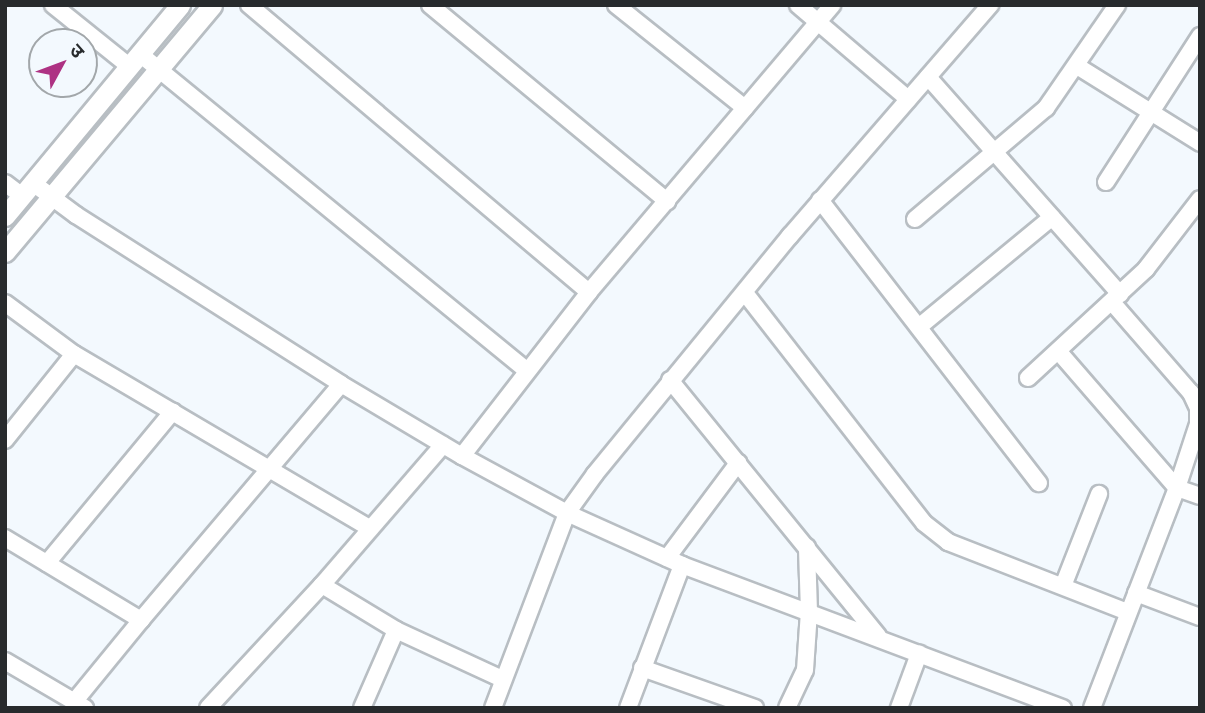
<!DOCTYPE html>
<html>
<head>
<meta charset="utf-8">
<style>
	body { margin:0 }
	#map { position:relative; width:1205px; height:713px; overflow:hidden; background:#f3f9fe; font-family:"Exo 2","Noto Sans Devanagari",sans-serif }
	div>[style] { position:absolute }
	.roads { filter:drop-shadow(2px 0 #b8bec3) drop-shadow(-2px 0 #b8bec3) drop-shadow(0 2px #b8bec3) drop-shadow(0 -2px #b8bec3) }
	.minor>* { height:16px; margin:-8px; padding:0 8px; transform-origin:8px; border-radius:8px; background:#fff }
	.tertiary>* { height:19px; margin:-9.5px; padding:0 9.5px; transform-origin:9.5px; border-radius:9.5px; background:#fff }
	span { translate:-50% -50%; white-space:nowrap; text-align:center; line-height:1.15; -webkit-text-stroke:7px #f3f9fe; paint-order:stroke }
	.frame { position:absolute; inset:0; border:7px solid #282b2d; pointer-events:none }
	.north { position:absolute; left:28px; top:28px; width:70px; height:70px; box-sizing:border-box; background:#f3f9fe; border:2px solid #a2a7aa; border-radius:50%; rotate:49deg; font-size:19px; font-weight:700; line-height:28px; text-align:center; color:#282b2d }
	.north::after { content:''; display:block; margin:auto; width:24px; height:32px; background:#ae3283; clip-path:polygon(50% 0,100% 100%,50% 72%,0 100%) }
</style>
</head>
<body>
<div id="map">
	<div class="roads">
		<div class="minor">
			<div style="left:53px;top:5px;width:97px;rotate:38.8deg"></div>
			<div style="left:249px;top:5px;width:445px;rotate:40.2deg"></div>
			<div style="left:430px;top:5px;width:308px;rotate:39.6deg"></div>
			<div style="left:616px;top:5px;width:165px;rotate:38.6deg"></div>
			<div style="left:798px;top:5px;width:145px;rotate:40.5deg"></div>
			<div style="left:140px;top:54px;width:499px;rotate:39.3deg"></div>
			<div style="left:1077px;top:66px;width:145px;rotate:32deg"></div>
			<div style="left:928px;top:77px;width:290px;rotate:48.5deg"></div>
			<div style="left:1106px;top:182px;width:174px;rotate:-57.2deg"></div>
			<div style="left:5px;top:183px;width:21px;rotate:37deg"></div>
			<div style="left:33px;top:183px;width:54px;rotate:36.7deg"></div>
			<div style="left:76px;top:215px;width:314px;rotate:32.5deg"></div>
			<div style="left:341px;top:384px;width:141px;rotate:30.8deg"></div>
			<div style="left:462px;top:456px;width:119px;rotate:28.5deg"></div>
			<div style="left:567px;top:513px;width:126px;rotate:24.3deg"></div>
			<div style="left:682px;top:565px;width:407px;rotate:20.6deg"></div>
			<div style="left:820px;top:200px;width:358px;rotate:52.3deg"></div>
			<div style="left:915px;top:219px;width:172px;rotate:-40.3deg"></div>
			<div style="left:1046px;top:108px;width:125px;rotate:-55.4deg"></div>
			<div style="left:745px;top:293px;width:291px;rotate:52.1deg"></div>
			<div style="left:924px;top:523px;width:31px;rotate:38deg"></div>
			<div style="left:948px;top:542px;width:193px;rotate:21.3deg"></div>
			<div style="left:5px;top:303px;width:86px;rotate:36.5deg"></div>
			<div style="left:74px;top:354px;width:342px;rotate:30.5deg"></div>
			<div style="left:920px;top:326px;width:171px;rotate:-39.5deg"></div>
			<div style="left:1059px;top:352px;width:180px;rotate:49.1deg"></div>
			<div style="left:1177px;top:488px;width:24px;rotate:19deg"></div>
			<div style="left:1028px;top:378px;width:161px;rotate:-42.7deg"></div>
			<div style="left:1146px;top:269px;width:88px;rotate:-52.4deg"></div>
			<div style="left:670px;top:380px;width:330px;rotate:50.9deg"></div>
			<div style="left:5px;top:440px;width:110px;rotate:-51.3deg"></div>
			<div style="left:462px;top:456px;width:207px;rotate:-52.2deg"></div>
			<div style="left:589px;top:292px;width:376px;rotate:-49.7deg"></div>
			<div style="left:5px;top:538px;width:159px;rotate:31.1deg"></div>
			<div style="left:141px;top:620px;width:309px;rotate:-49.7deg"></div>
			<div style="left:667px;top:558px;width:119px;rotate:-53.2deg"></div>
			<div style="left:47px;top:563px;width:197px;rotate:-50.3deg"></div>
			<div style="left:322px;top:585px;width:87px;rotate:31.3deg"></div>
			<div style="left:396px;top:630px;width:117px;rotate:24.8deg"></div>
			<div style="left:1063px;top:586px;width:99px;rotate:-68.6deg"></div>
			<div style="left:1136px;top:593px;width:68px;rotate:20.6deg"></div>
			<div style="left:5px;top:661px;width:93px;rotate:30.4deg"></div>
			<div style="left:642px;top:668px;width:120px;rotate:19.5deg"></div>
			<div style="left:74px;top:702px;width:106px;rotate:-50.7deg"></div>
			<div style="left:208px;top:708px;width:168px;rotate:-47.2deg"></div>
			<div style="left:322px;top:585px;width:185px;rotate:-49.2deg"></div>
			<div style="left:362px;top:708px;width:85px;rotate:-66.4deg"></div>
			<div style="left:493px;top:708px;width:209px;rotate:-69.2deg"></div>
			<div style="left:567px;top:513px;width:48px;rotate:-54.3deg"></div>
			<div style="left:595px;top:474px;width:308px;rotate:-50.7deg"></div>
			<div style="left:790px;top:236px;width:306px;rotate:-49.1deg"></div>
			<div style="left:628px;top:708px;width:153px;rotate:-69.3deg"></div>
			<div style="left:787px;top:708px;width:42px;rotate:-64.7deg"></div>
			<div style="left:805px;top:670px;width:58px;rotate:-86.1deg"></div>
			<div style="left:809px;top:612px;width:65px;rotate:-91.8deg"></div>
			<div style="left:899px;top:708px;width:58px;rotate:-69.7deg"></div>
			<div style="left:1092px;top:708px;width:236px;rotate:-68.9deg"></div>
			<div style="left:1177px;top:488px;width:67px;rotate:-71.8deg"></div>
			<div style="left:1198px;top:424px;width:16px;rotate:-90deg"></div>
			<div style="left:1198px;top:408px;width:17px;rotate:-115deg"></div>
			<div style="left:1191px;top:393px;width:121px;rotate:-131deg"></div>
		</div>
		<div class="tertiary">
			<div style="left:5px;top:216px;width:274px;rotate:-50.3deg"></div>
			<div style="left:5px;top:252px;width:322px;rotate:-50deg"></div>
		</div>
	</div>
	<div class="frame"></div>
	<div class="north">उ</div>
</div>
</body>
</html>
